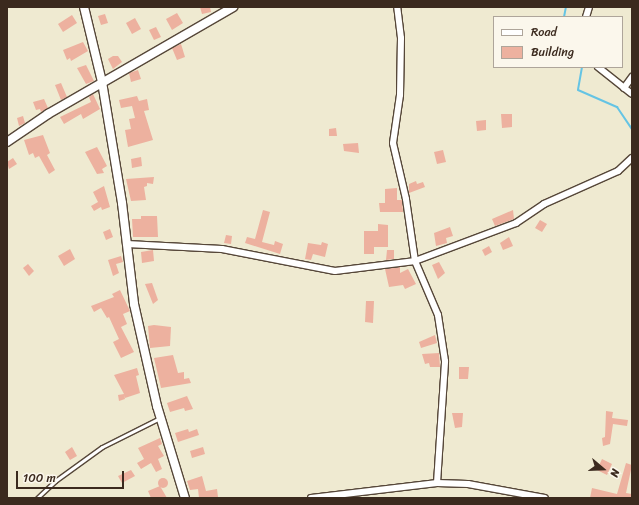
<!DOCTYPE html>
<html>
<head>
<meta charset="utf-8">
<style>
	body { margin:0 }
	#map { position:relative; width:639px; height:505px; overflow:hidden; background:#efead1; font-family:Sriracha,sans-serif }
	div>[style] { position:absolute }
	.stream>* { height:2px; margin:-1px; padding:0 1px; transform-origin:1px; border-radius:1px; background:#65c4e4 }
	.building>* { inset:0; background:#edb19f }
	.round { border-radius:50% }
	.roads { filter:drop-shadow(1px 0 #564739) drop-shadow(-1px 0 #564739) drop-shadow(0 1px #564739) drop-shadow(0 -1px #564739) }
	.service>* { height:3px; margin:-1.5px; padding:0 1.5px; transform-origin:1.5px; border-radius:1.5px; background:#fff }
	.minor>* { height:6px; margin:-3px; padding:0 3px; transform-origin:3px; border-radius:3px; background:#fff }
	.tertiary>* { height:8px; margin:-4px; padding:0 4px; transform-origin:4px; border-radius:4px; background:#fff }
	span { translate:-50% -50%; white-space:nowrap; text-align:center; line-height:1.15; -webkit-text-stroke:3.5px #fbf7ec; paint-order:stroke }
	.frame { position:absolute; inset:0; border:8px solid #3b2a1e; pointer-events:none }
	.legend { position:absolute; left:493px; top:16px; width:130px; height:52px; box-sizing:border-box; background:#fbf7ec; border:1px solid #aea59a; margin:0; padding:5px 7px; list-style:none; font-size:12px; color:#3b2a1e }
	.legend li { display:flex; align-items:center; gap:8px; height:20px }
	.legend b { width:20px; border:1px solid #aea59a }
	.north { position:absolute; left:583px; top:449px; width:40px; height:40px; -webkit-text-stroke:3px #fbf7ec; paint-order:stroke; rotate:109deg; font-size:11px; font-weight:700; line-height:16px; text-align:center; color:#3b2a1e }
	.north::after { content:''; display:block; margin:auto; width:14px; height:18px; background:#3b2a1e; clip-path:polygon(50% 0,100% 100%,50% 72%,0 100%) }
	.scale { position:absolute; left:16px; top:471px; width:108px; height:18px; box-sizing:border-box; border:2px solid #3b2a1e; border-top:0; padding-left:5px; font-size:12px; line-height:14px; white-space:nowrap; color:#3b2a1e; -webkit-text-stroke:3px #fbf7ec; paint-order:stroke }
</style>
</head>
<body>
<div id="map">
	<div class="stream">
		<div style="left:564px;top:17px;width:10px;rotate:-79deg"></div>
		<div style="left:582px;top:67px;width:23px;rotate:100deg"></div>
		<div style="left:578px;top:90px;width:43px;rotate:23.6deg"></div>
		<div style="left:617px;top:107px;width:27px;rotate:56deg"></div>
	</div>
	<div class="building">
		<div style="clip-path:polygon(200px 7px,210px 7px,211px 12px,202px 14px)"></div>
		<div style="clip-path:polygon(177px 13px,183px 23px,172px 30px,166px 19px)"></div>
		<div style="clip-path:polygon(105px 14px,108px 23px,101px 25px,98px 16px)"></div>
		<div style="clip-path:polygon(72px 15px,77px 23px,63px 32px,58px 24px)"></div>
		<div style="clip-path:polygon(135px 18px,141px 29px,132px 34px,126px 23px)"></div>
		<div style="clip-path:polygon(156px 27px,161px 37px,154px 40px,149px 30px)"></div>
		<div style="clip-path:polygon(83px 42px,88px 51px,71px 61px,70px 58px,67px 60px,63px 50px)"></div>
		<div style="clip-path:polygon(181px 44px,185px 57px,177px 60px,172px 48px)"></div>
		<div style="clip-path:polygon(113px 56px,118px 56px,122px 62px,113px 69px,108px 59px)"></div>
		<div style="clip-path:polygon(86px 65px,94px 81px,86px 84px,77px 68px)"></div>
		<div style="clip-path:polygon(138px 70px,141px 79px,131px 82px,129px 73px)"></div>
		<div style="clip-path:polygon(61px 83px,67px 97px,61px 100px,55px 85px)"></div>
		<div style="clip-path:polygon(93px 94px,100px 109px,83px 119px,81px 114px,64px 124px,60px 117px,91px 102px,89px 97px)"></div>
		<div style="clip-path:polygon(137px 96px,139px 101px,147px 99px,149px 110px,144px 111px,153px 140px,128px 147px,125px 130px,131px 129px,129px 119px,135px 118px,132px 106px,121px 108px,119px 100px)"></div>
		<div style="clip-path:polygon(44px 99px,48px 108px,41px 112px,40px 109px,36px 110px,33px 102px)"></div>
		<div style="clip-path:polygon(501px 114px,512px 114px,512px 127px,502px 128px)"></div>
		<div style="clip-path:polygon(23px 116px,25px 123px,19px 126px,17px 118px)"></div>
		<div style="clip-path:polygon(486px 120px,486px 130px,477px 131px,476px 121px)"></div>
		<div style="clip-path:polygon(336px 128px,337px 136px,329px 136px,329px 129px)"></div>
		<div style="clip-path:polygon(43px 135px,50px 153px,47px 155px,55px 170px,49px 174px,39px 156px,35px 158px,33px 153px,29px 155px,24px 140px)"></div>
		<div style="clip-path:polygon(358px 143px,359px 153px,344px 151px,343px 144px)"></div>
		<div style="clip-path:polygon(97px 147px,107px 166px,102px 169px,104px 173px,97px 174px,85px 152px)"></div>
		<div style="clip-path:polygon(443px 150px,446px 162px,437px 164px,434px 152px)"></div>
		<div style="clip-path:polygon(141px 157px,142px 166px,132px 168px,131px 159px)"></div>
		<div style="clip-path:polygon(13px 158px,17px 164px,9px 169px,7px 162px)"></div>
		<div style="clip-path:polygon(154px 177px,153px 184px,147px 183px,147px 186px,144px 187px,146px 200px,131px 201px,126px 179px)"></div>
		<div style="clip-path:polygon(416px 181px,417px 184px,423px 182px,425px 187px,409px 193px,409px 184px)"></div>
		<div style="clip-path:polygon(104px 186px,110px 207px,102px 210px,101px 207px,94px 211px,91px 206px,98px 202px,93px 192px)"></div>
		<div style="clip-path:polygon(397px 188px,397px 200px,402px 200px,403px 212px,380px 212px,379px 203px,385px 203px,385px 189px)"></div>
		<div style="clip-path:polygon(263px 210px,270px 212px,262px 242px,274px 245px,275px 241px,283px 244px,280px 254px,245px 243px,247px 237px,255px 239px)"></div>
		<div style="clip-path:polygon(513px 210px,514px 219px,495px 226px,492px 219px)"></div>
		<div style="clip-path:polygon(141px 216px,157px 216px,158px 237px,133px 237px,132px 219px,141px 219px)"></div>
		<div style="clip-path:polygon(540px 220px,547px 224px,542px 232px,535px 228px)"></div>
		<div style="clip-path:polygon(378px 224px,388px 225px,388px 247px,374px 247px,374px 254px,364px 254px,364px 231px,378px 231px)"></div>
		<div style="clip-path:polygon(450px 227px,453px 236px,446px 238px,447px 243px,436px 246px,434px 233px)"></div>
		<div style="clip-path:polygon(110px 229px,113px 237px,106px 240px,103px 232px)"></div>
		<div style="clip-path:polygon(226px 235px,232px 236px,231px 244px,224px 243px)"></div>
		<div style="clip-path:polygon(509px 237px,513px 246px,503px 250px,500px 243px)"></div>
		<div style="clip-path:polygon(322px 242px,328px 244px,325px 257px,313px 254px,311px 260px,305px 259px,308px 243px,321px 245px)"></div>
		<div style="clip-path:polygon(489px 246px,492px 252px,485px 256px,482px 250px)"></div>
		<div style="clip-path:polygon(70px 249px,75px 259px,64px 266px,58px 256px)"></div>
		<div style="clip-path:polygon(153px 250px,154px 261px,142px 263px,141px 252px)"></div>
		<div style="clip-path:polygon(387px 250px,394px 250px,394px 259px,386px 260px)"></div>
		<div style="clip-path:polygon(121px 256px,123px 262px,116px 264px,119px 273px,113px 276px,108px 260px)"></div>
		<div style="clip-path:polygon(439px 262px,445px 273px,438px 279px,432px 265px)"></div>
		<div style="clip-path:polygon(28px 264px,34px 271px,29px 276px,23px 268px)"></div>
		<div style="clip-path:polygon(400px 267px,400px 273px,408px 269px,416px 284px,405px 289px,403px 285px,389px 287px,385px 269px)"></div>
		<div style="clip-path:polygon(152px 283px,158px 300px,153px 304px,145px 284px)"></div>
		<div style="clip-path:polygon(120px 290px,130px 311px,123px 314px,127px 324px,121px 327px,134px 352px,121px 358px,113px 342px,119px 339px,109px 317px,107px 318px,101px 308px,94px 312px,91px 306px,114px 297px,112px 294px)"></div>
		<div style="clip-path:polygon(366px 301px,374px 301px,373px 323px,365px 322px)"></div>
		<div style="clip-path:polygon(154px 325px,171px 327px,170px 346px,150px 348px,148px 326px)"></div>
		<div style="clip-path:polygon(435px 335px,437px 343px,421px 348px,419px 342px)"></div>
		<div style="clip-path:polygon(439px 353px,440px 367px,430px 367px,429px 363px,425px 364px,422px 354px)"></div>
		<div style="clip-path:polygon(173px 355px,178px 373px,184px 372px,184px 379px,189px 378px,191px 383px,161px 388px,154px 358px)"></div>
		<div style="clip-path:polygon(459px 367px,469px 367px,468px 379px,459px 379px)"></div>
		<div style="clip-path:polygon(137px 368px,139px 375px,136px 376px,140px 393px,125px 398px,124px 395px,125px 399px,119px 401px,118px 395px,124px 394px,114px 375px)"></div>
		<div style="clip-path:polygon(187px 396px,193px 409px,185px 411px,184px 408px,170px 412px,167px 403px)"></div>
		<div style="clip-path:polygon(606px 411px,613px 412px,612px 418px,628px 420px,627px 426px,613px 424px,610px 444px,603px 446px,602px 438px,605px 437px)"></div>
		<div style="clip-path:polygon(452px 413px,463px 413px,462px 427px,455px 428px)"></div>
		<div style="clip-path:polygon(188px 429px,189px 432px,197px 429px,199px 435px,178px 442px,175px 433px)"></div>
		<div style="clip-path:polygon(160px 438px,162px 444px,158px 446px,164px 456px,158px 459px,162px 469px,156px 472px,151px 463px,141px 469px,137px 463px,144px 459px,138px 448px)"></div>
		<div style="clip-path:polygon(72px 447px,77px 456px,70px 460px,65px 452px)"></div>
		<div style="clip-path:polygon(203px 447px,205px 454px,192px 458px,190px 451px)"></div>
		<div style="clip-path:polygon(602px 459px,612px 464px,607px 475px,597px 470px)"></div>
		<div style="clip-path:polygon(626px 463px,632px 465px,626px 493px,632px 494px,632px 498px,590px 498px,592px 488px,617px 494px)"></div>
		<div style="clip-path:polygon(131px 470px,135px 476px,122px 483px,118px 476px)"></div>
		<div style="clip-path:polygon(202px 476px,206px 491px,217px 489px,218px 497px,199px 498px,198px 489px,190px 490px,187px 481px)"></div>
		<div class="round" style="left:158px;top:478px;width:10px;height:10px"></div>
		<div style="clip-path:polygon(160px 486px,167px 498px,151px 498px,148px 491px)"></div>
	</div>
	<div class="roads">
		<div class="service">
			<div style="left:37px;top:498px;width:25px;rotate:-43deg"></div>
			<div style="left:55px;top:481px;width:58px;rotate:-35.9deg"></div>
			<div style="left:102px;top:447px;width:65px;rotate:-26.6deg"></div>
		</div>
		<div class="minor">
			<div style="left:586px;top:17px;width:10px;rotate:-73deg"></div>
			<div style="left:598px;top:67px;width:43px;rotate:38.5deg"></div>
			<div style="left:624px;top:88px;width:14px;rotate:-54deg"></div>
			<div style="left:127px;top:244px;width:95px;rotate:3deg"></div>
			<div style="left:222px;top:249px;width:115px;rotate:11deg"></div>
			<div style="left:335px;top:271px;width:81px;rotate:-7.1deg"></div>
			<div style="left:415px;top:261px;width:108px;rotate:-20.6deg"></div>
			<div style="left:516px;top:223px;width:34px;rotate:-34deg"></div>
			<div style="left:544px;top:204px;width:81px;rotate:-24deg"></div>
			<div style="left:618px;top:171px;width:19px;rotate:-43deg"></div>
			<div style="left:437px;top:483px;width:31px;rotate:2deg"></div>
			<div style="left:468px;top:484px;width:78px;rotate:10.3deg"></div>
			<div style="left:311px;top:498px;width:127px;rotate:-6.8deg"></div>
			<div style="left:437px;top:483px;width:122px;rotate:-86.2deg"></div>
			<div style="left:445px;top:361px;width:47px;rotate:-98.7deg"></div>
			<div style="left:438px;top:315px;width:59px;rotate:-113.1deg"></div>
			<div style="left:415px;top:261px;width:63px;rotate:-98.3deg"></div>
			<div style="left:406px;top:199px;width:57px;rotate:-103.1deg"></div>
			<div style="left:393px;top:143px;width:49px;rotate:-81.7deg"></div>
			<div style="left:400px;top:95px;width:57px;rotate:-89deg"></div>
			<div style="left:401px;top:38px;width:31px;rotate:-97deg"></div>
		</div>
		<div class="tertiary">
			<div style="left:84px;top:7px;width:77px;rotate:76.5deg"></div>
			<div style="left:102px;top:82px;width:123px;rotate:80.6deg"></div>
			<div style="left:122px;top:203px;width:102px;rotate:83.2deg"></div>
			<div style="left:134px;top:304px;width:105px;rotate:77.3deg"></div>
			<div style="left:157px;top:406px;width:96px;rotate:73.1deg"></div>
			<div style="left:7px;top:142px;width:50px;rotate:-34.3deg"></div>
			<div style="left:48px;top:114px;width:214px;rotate:-30deg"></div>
		</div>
	</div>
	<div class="frame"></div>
	<ul class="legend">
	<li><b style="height:5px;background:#fff"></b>Road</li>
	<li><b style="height:11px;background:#edb19f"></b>Building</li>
	</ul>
	<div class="north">N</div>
	<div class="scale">100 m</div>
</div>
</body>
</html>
